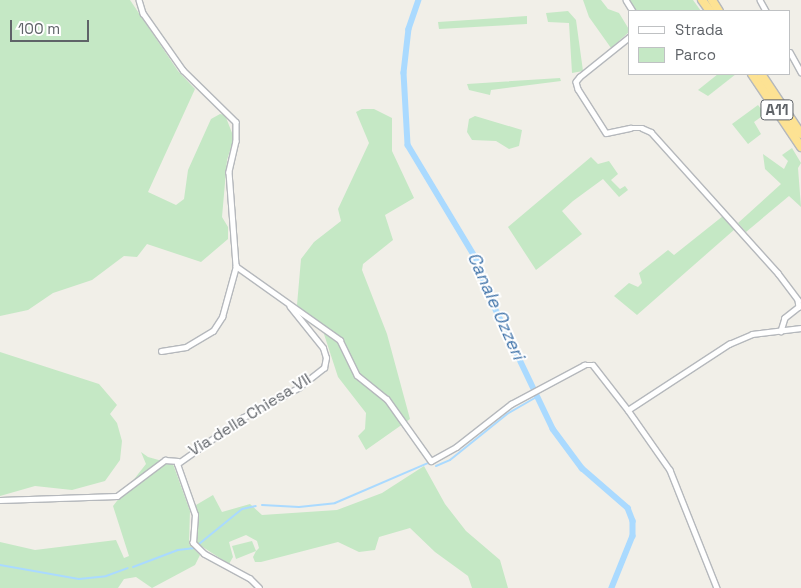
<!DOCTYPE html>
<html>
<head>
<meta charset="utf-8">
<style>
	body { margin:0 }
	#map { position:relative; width:801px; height:588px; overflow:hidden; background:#f1efe8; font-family:"Space Grotesk",sans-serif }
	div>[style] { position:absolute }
	.green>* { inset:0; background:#c5e8c5 }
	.stream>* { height:2px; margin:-1px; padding:0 1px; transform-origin:1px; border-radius:1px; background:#aadaff }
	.canal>* { height:5.5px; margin:-2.75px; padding:0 2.75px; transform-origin:2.75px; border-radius:2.75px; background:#aadaff }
	.roads { filter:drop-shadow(1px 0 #b5b8bc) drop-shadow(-1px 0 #b5b8bc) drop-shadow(0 1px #b5b8bc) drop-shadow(0 -1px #b5b8bc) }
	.street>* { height:4.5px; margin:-2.25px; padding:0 2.25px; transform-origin:2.25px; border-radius:2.25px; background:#fff }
	.highway>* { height:8px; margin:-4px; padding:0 4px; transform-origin:4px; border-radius:4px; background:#fde293 }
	span { translate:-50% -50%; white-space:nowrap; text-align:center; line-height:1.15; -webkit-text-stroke:4px #fff; paint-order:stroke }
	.shield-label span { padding:1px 4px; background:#fff; border:1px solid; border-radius:4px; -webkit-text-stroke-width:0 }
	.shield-label { font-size:15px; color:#5f6368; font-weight:700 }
	.street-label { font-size:16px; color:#5f6368 }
	.water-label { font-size:18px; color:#4174aa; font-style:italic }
	.legend { position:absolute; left:628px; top:10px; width:162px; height:65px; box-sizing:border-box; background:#fff; border:1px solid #bfc1c3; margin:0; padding:6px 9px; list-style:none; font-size:15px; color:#5f6368 }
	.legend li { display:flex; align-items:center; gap:10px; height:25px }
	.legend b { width:25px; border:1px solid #bfc1c3 }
	.scale { position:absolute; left:10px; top:20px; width:79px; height:22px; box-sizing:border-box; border:2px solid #5f6368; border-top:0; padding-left:6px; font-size:15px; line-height:18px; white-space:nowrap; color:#5f6368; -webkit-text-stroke:4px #fff; paint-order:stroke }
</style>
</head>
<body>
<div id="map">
	<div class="green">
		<div style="clip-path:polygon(0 0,130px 0,178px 71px,195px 89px,148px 192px,176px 205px,184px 199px,188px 170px,211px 119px,220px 114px,225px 115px,234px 138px,227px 160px,222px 217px,228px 227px,228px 239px,201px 262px,147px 244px,137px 257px,124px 256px,92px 280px,53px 293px,28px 310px,0 316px)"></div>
		<div style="clip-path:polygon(583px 0,601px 0,608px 9px,619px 13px,630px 31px,611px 48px,589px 17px)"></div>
		<div style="clip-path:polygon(628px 0,693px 0,701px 11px,636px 11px)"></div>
		<div style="clip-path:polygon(568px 11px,576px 20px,583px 71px,572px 73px,569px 23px,548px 22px,546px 13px)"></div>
		<div style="clip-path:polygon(527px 16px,527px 24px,439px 29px,438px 22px)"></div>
		<div style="clip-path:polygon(718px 74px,736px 74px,708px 96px,698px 90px)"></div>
		<div style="clip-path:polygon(560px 78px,561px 81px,491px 90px,490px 95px,469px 90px,467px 84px)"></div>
		<div style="clip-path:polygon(758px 105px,765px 114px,754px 122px,761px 134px,748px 144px,732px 124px)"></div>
		<div style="clip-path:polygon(362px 109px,374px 109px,392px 118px,392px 151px,414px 198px,385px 215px,393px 240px,363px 264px,362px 270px,387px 334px,410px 419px,366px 450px,358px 436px,365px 429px,366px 413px,338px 377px,322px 328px,297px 305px,301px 259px,314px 242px,341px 221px,338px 209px,369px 143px,356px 112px)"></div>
		<div style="clip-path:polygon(475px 116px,522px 130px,519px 146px,509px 149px,496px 141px,472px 140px,467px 132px,469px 119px)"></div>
		<div style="clip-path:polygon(792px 148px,801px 163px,798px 168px,801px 207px,789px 196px,746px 232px,738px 223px,781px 184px,765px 169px,763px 154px,784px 169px,788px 161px,782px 155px)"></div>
		<div style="clip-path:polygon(591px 157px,598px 164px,609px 161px,618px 174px,611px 180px,620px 189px,625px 186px,628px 190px,619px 197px,603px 179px,573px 201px,562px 211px,582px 234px,536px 270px,508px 227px)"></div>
		<div style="clip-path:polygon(723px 216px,735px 229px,637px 315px,614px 296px,629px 283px,638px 287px,642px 283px,639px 273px,668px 250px,674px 255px)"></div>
		<div style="clip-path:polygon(0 352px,99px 384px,117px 405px,110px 414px,117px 423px,122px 441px,120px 460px,105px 481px,72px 490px,35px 486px,0 496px)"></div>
		<div style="clip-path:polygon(141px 452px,148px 457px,173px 464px,190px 511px,189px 544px,200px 555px,195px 565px,152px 588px,136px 577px,124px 579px,118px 588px,0 588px,0 542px,35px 550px,116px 540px,124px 558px,129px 556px,113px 506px,146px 464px)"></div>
		<div style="clip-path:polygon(424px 466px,445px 504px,466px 531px,500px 560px,508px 588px,472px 588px,468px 576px,435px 552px,410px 528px,379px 537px,375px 550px,359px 552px,338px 542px,261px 562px,255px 562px,253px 557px,256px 551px,236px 559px,232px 546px,252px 541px,256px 551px,259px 548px,257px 541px,246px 535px,229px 542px,233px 557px,229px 564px,195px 542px,196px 505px,213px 495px,222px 512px,250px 504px,262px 515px,337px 510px,382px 493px)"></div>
	</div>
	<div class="stream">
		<div style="left:436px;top:466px;width:15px;rotate:-23deg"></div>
		<div style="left:450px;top:460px;width:73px;rotate:-38.9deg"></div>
		<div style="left:507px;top:414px;width:34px;rotate:-30deg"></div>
		<div style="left:262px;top:505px;width:37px;rotate:3deg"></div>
		<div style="left:299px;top:507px;width:36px;rotate:-6deg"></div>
		<div style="left:335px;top:503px;width:101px;rotate:-23.3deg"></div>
		<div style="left:199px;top:544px;width:55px;rotate:-39.1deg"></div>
		<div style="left:242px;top:509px;width:14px;rotate:-12deg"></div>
		<div style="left:0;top:565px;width:80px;rotate:10deg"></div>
		<div style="left:79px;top:579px;width:27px;rotate:-6deg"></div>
		<div style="left:106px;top:576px;width:23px;rotate:-20deg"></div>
		<div style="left:133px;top:567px;width:48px;rotate:-20.7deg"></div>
		<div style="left:178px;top:550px;width:17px;rotate:-7deg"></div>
	</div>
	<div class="canal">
		<div style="left:419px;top:0;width:31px;rotate:109deg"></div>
		<div style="left:409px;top:29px;width:44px;rotate:96.5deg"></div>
		<div style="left:404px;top:73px;width:72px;rotate:86.8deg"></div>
		<div style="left:408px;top:145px;width:134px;rotate:59deg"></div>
		<div style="left:477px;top:260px;width:33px;rotate:72deg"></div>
		<div style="left:487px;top:291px;width:153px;rotate:64.4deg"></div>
		<div style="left:553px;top:429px;width:49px;rotate:53.4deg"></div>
		<div style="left:582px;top:468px;width:61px;rotate:41deg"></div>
		<div style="left:628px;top:508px;width:14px;rotate:69deg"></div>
		<div style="left:633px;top:521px;width:15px;rotate:90deg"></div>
		<div style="left:633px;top:536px;width:56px;rotate:112deg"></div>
	</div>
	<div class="roads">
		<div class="street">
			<div style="left:139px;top:0;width:14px;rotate:73deg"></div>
			<div style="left:143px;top:13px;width:70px;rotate:54.9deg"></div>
			<div style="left:183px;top:70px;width:74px;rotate:44.5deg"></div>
			<div style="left:236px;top:122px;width:19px;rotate:90deg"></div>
			<div style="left:236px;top:141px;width:32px;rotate:103deg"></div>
			<div style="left:229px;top:172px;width:94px;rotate:85.7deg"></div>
			<div style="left:236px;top:266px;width:128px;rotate:35.4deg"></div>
			<div style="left:340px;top:340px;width:39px;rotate:64deg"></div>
			<div style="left:357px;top:375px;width:38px;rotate:39deg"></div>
			<div style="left:387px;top:399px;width:76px;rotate:54.6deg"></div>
			<div style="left:431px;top:461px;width:29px;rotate:-29deg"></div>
			<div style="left:456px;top:447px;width:70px;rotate:-38deg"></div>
			<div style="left:511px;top:404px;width:83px;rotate:-28.1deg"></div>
			<div style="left:584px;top:365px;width:9px"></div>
			<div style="left:593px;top:365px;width:57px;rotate:52.1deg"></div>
			<div style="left:628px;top:410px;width:121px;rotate:-33.2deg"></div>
			<div style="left:729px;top:344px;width:25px;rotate:-23deg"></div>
			<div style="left:752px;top:334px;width:49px;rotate:-7deg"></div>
			<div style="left:626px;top:0;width:13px;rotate:58deg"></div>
			<div style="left:760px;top:0;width:13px;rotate:61deg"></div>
			<div style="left:630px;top:37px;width:64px;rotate:141.3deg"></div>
			<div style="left:580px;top:77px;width:6px;rotate:129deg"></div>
			<div style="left:576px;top:82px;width:7px;rotate:74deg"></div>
			<div style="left:578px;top:89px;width:52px;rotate:57.5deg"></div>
			<div style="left:606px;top:133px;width:25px;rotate:-12deg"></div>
			<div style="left:630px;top:128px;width:12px"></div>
			<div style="left:642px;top:128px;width:10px;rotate:24deg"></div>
			<div style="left:651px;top:132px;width:190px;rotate:48deg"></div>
			<div style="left:778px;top:273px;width:34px;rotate:53deg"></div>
			<div style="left:798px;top:300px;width:7px;rotate:82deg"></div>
			<div style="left:799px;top:307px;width:18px;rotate:142deg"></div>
			<div style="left:785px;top:318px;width:14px;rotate:107deg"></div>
			<div style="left:790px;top:52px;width:23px;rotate:61deg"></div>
			<div style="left:161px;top:351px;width:25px;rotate:-9deg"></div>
			<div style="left:186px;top:347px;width:31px;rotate:-31deg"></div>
			<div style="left:213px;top:331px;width:17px;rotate:-57deg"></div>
			<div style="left:222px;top:317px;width:53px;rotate:-74.6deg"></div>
			<div style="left:628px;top:410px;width:73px;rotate:55deg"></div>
			<div style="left:670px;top:470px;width:127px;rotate:68.3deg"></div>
			<div style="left:0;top:500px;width:117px;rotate:-2deg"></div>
			<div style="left:117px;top:496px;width:60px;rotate:-36.9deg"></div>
			<div style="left:165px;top:460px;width:13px;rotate:4deg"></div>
			<div style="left:259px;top:588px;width:13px;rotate:-135deg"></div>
			<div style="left:250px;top:579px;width:52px;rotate:-151.5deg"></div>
			<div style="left:204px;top:554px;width:16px;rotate:-135deg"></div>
			<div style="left:193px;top:543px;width:28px;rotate:-86deg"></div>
			<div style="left:195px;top:515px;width:54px;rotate:-109.4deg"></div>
			<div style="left:177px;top:464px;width:80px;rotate:-35.3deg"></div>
			<div style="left:242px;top:418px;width:64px;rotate:-28.2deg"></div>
			<div style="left:298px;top:388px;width:33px;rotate:-38deg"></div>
			<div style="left:324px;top:368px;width:10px;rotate:-79deg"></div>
			<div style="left:326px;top:358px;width:10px;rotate:-107deg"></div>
			<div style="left:323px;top:348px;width:53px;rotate:-128.8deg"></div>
		</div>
		<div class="highway">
			<div style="left:702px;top:0;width:14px;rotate:54deg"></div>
			<div style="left:712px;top:0;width:13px;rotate:58deg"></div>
			<div style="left:752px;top:74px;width:88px;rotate:56.1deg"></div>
			<div style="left:761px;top:74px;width:72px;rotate:56.3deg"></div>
		</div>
	</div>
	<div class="shield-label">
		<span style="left:777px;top:110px">A11</span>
	</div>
	<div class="street-label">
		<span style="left:250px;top:415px;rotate:-32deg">Via della Chiesa VII</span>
	</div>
	<div class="water-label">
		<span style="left:496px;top:306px;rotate:66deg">Canale Ozzeri</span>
	</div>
	<ul class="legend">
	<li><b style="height:6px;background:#fff"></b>Strada</li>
	<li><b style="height:14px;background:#c5e8c5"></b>Parco</li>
	</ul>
	<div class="scale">100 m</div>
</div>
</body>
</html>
